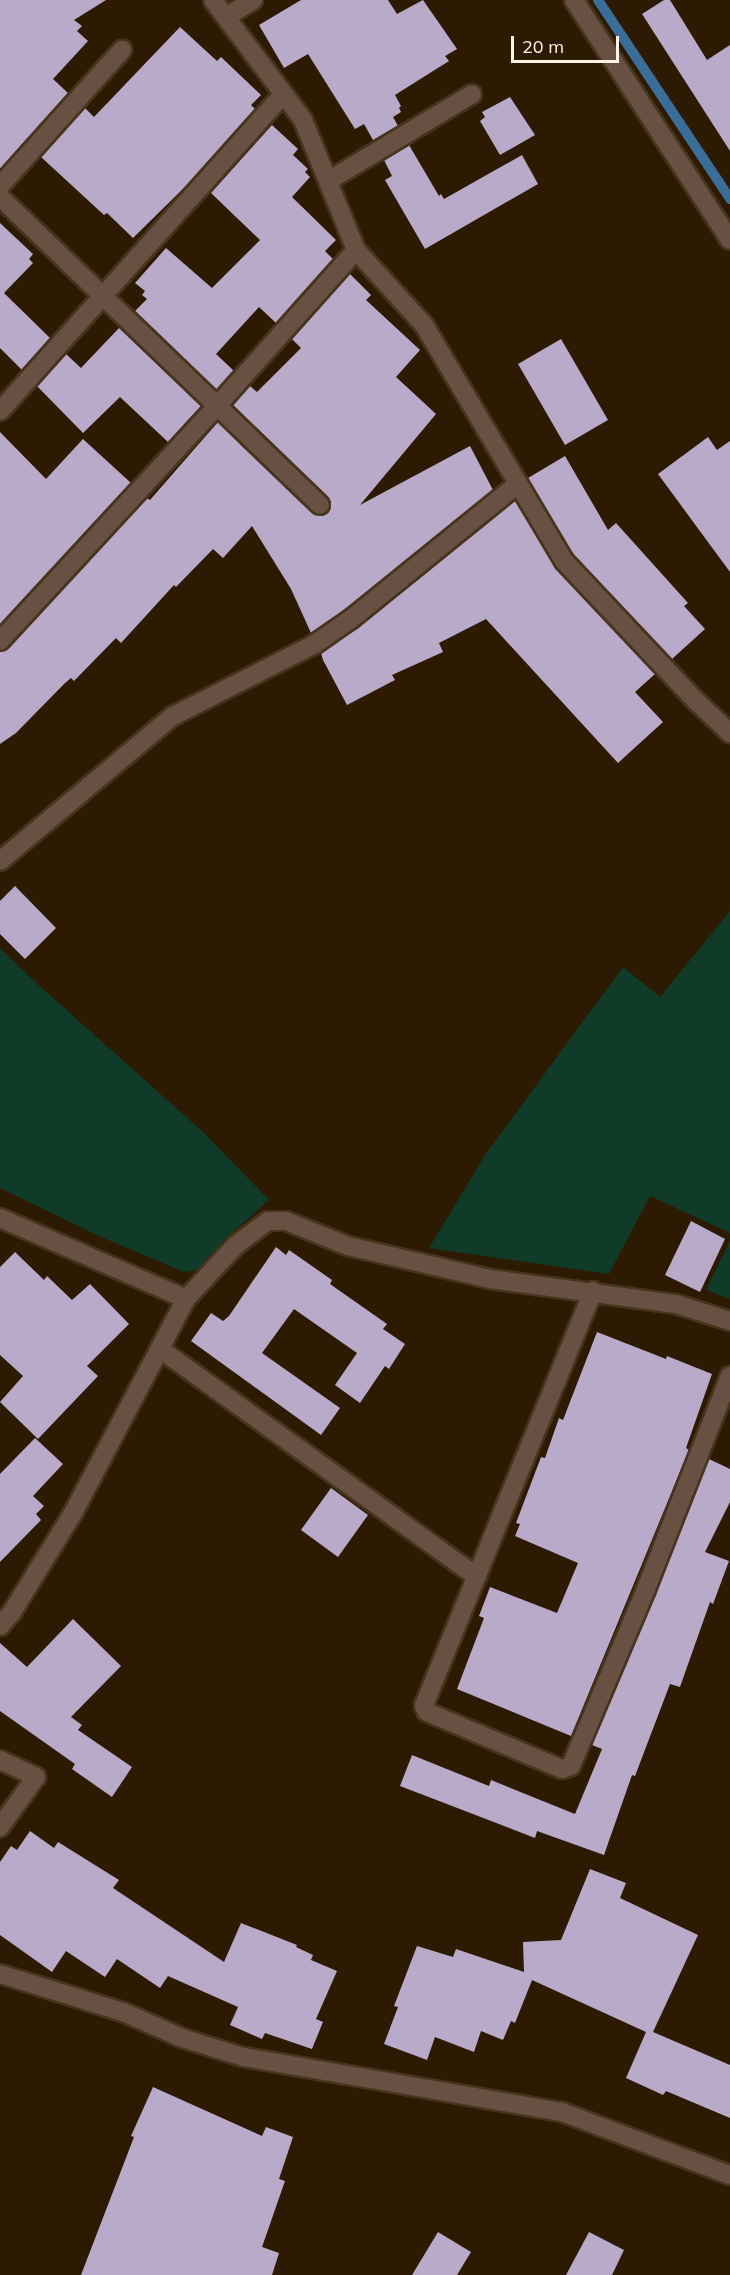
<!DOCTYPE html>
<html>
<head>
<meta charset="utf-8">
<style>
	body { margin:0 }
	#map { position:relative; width:730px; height:2275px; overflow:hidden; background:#2d1a02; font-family:Mulish,sans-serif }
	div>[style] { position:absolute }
	.green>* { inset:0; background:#103b28 }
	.stream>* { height:10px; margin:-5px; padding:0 5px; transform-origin:5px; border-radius:5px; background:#3a6d97 }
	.building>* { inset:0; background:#b9aaca }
	.roads { filter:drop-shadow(2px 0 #46341d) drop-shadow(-2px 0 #46341d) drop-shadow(0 2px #46341d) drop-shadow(0 -2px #46341d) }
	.minor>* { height:18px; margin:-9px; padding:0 9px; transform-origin:9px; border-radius:9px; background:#685042 }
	span { translate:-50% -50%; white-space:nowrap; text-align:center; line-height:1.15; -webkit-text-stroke:6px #2d1a02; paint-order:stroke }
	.scale { position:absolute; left:511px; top:36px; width:108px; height:27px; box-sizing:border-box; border:3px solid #fdf3e7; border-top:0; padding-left:8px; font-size:18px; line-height:21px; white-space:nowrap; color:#fdf3e7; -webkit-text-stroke:4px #2d1a02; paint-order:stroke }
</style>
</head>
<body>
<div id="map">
	<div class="green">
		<div style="clip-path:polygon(730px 911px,730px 1233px,650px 1196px,609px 1274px,429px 1248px,485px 1155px,623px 967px,660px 997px)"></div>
		<div style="clip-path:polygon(0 948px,33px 980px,204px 1133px,269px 1200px,228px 1236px,197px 1270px,184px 1272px,101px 1237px,0 1188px)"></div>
		<div style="clip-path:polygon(730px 1241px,730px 1299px,706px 1290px)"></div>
	</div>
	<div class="stream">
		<div style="left:598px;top:0;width:239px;rotate:56.4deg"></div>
	</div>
	<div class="building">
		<div style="clip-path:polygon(0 0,106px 0,74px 20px,82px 26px,77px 31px,88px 41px,53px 79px,68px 93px,0 169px)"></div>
		<div style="clip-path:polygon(301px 0,388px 0,397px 14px,423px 0,457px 49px,445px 56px,449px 61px,395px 95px,401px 106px,399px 108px,401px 112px,393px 117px,398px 126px,373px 140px,364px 124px,355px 129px,308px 54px,284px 68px,259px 25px)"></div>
		<div style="clip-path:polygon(664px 0,670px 0,707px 60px,730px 45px,730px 151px,642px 14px)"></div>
		<div style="clip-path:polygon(180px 27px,217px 61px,221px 57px,261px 95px,251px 105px,255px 109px,195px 177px,133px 238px,107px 213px,104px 215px,41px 157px,85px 108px,94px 117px)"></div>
		<div style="clip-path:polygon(510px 97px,535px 135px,500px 155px,480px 121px,485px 117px,482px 112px)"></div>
		<div style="clip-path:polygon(272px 125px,298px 149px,293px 155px,308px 169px,305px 172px,310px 177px,292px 197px,336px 240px,325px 251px,333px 259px,276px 323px,259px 307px,216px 354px,234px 371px,216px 390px,135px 311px,147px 299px,142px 295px,145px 291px,135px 283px,166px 248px,212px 288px,260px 240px,211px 193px)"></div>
		<div style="clip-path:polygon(409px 145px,439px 196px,441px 194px,444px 199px,522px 155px,538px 184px,425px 249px,385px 180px,392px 176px,384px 160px)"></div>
		<div style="clip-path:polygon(0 223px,33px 254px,29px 259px,33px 263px,4px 293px,50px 338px,22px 370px,0 348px)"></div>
		<div style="clip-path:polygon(350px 274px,371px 295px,366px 300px,420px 350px,396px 377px,436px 414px,360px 505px,470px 446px,493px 490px,344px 610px,311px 633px,291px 589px,252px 526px,223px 558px,213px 549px,176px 587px,174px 585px,121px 643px,116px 638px,74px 681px,71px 678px,65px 683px,16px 733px,0 744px,0 652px,8px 649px,147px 498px,150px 500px,218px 422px,312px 513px,323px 516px,328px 512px,331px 502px,328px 497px,233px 405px,250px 386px,257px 392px,301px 348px,292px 339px)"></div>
		<div style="clip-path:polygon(119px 328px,201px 406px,168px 442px,120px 397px,83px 433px,37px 386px,66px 354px,81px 368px)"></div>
		<div style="clip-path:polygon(561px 339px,608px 420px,565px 445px,518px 364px)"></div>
		<div style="clip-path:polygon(0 432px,46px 479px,83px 439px,131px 483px,0 624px)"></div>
		<div style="clip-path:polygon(708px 437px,717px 450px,730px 441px,730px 572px,658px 474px)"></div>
		<div style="clip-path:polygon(565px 456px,608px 530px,616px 523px,688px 603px,684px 606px,705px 629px,672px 659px,573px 554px,528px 478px)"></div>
		<div style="clip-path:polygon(515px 501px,556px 569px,655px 674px,635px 692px,663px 722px,618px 763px,486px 619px,439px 643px,443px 652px,392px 675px,395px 680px,347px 705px,323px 660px,321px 653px,358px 628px)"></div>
		<div style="clip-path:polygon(15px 886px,56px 928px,25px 959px,0 934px,0 901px)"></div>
		<div style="clip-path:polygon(691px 1221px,725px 1239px,700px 1292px,665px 1275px)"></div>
		<div style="clip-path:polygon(276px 1247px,286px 1255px,289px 1250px,332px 1280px,330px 1284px,387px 1324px,383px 1329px,405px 1344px,389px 1369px,385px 1366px,360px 1403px,335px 1385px,357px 1353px,294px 1309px,262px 1353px,340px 1408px,321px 1435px,191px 1341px,211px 1313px,223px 1321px,229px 1316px)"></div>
		<div style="clip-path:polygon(15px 1252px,44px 1280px,47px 1276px,72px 1300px,90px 1284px,129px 1324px,87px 1366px,98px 1376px,38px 1439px,0 1402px,23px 1376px,0 1355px,0 1267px)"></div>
		<div style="clip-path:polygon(597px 1332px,666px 1359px,667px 1356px,712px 1374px,686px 1448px,689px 1450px,571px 1736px,457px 1689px,484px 1618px,479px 1616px,490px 1587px,557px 1613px,578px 1563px,515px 1536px,520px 1524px,516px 1523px,541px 1457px,545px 1458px,559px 1418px,563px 1420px)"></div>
		<div style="clip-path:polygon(35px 1438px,63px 1464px,33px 1496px,44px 1506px,36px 1514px,41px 1520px,0 1562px,0 1474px)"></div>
		<div style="clip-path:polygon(709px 1459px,730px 1469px,730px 1502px,705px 1552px,729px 1561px,713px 1604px,710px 1602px,680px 1687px,670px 1684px,635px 1776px,632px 1775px,604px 1855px,537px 1831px,535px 1838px,400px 1786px,412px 1755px,489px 1786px,491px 1780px,575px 1814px,602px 1749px,592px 1745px)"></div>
		<div style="clip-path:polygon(331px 1488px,368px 1515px,338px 1557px,301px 1530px)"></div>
		<div style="clip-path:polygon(73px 1619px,121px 1666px,71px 1717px,82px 1725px,78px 1730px,132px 1767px,112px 1797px,72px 1769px,75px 1764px,0 1711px,0 1643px,27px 1667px)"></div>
		<div style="clip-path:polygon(30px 1831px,54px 1848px,58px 1842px,119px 1880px,113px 1888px,224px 1962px,241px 1923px,297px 1945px,296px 1947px,313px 1955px,311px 1960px,337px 1971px,316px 2019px,323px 2022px,312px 2049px,265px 2033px,262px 2039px,230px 2025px,238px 2007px,168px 1976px,160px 1988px,117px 1959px,105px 1977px,66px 1951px,52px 1972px,0 1935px,0 1862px,11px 1846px,17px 1850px)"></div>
		<div style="clip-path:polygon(590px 1869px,626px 1883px,620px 1898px,698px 1935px,653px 2032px,730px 2065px,730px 2118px,666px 2091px,663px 2095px,626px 2078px,646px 2032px,532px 1980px,515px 2023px,511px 2021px,503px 2040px,481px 2031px,474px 2052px,435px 2037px,427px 2060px,384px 2044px,398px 2007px,394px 2006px,417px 1946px,453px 1957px,456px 1949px,524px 1972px,523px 1942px,561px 1940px)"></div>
		<div style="clip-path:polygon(153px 2087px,262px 2136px,266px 2127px,293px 2137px,279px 2179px,285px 2181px,262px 2247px,279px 2253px,272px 2275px,81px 2275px,134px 2137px,131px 2136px)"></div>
		<div style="clip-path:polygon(438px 2232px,471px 2252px,457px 2275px,412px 2275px)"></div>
		<div style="clip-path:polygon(589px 2232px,624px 2250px,612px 2275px,566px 2275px)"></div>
	</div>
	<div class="roads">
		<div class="minor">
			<div style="left:213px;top:0;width:150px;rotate:53.1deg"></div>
			<div style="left:303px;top:120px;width:140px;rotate:67.8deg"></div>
			<div style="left:356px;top:250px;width:101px;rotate:47.8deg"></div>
			<div style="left:424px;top:325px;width:274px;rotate:59.3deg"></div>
			<div style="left:564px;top:561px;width:190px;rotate:46.7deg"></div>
			<div style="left:694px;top:699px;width:50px;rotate:43.4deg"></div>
			<div style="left:574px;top:0;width:286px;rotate:57deg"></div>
			<div style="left:226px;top:17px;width:32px;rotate:-32deg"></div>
			<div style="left:328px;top:181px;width:168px;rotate:-31.1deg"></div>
			<div style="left:0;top:186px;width:183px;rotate:-48.1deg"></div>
			<div style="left:0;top:197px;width:444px;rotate:43.9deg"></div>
			<div style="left:0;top:411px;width:424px;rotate:-48.2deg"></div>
			<div style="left:0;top:641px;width:320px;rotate:-47.3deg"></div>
			<div style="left:217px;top:406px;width:209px;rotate:-48.3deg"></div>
			<div style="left:0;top:861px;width:226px;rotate:-40deg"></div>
			<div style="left:173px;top:716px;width:159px;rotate:-26.9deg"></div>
			<div style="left:315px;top:644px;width:44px;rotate:-34.8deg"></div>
			<div style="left:351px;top:619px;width:215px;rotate:-39deg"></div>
			<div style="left:0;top:1218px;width:203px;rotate:23.5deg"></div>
			<div style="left:593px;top:1291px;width:448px;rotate:112.2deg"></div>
			<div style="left:424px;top:1706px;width:7px;rotate:63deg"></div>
			<div style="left:427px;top:1712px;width:147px;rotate:22.9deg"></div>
			<div style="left:562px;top:1769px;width:9px;rotate:-18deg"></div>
			<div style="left:571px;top:1766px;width:192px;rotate:-67deg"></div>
			<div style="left:646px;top:1589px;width:229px;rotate:-68.5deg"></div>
			<div style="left:160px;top:1349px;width:390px;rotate:35.7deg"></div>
			<div style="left:0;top:1626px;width:18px;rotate:-49deg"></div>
			<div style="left:12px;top:1612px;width:114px;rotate:-58.3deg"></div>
			<div style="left:72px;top:1515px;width:244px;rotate:-62.2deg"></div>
			<div style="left:186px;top:1299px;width:74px;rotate:-47.2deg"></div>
			<div style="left:236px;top:1245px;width:40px;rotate:-37deg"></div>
			<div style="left:268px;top:1221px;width:18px"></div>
			<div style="left:286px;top:1221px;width:67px;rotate:22deg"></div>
			<div style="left:348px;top:1246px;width:146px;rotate:13.1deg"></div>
			<div style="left:490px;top:1279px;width:188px;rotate:7.7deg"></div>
			<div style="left:676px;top:1304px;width:57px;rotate:17.5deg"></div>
			<div style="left:0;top:1760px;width:40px;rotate:25deg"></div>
			<div style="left:36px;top:1777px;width:62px;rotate:125.8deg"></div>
			<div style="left:0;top:1974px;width:129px;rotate:17.2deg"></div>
			<div style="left:123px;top:2012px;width:64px;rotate:23.8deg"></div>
			<div style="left:182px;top:2038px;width:64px;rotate:17.3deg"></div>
			<div style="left:243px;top:2057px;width:324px;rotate:9.8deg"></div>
			<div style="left:562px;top:2112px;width:179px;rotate:20.6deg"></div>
		</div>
	</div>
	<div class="scale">20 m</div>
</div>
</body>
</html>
